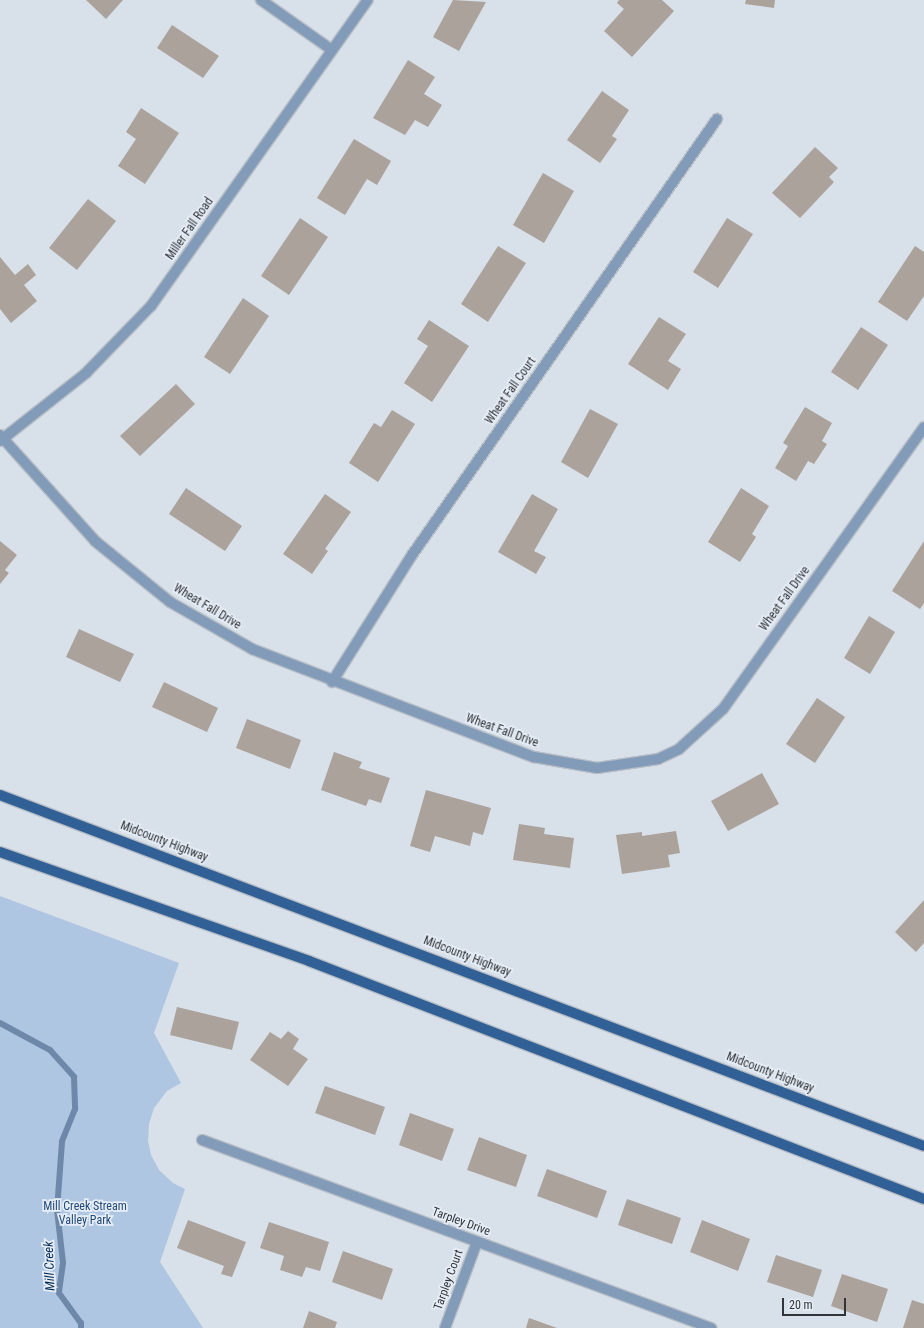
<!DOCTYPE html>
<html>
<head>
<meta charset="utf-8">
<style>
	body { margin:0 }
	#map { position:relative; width:924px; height:1328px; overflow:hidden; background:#d8e0e9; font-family:"Roboto Condensed",sans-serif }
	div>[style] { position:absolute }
	.green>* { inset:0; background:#afc6e2 }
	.stream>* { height:6px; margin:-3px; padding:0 3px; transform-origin:3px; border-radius:3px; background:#6d88a9 }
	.building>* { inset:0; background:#aba29b }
	.roads { filter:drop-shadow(1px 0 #b7bec6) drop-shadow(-1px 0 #b7bec6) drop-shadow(0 1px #b7bec6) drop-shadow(0 -1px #b7bec6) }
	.minor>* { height:10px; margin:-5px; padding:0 5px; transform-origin:5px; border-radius:5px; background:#829bb9 }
	.major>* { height:10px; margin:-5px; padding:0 5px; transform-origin:5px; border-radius:5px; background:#316096 }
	span { translate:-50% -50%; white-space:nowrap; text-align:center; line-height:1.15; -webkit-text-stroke:3.5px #e6edf6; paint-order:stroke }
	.street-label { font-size:12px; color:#313438 }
	.park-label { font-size:12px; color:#224a77 }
	.water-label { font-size:13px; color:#002a55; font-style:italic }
	.scale { position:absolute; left:782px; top:1298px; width:64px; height:18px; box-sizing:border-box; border:2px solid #313438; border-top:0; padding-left:5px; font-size:12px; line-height:14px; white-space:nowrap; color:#313438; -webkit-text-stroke:3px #e6edf6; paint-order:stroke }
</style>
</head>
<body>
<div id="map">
	<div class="green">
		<div style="clip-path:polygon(0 896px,179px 963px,154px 1033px,181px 1083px,167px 1091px,154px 1108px,149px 1124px,148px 1141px,151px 1155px,159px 1170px,173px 1183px,185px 1189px,160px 1262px,203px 1328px,0 1328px)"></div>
	</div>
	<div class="stream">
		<div style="left:0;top:1023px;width:57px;rotate:28.4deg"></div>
		<div style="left:50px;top:1050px;width:36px;rotate:48deg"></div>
		<div style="left:74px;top:1077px;width:32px;rotate:88deg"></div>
		<div style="left:75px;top:1109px;width:35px;rotate:112deg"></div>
		<div style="left:62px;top:1142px;width:68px;rotate:94.2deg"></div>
		<div style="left:57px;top:1210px;width:53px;rotate:83.5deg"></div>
		<div style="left:63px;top:1263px;width:30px;rotate:98deg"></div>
		<div style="left:59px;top:1293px;width:37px;rotate:54deg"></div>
		<div style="left:81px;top:1323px;width:5px;rotate:90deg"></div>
	</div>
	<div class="building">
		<div style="clip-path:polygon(86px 0,123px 0,106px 19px)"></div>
		<div style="clip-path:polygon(453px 0,486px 2px,459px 51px,433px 37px)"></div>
		<div style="clip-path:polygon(619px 0,662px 0,674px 11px,632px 57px,604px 31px,624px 9px,617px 3px)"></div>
		<div style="clip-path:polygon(746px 0,775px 0,774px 8px,745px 4px)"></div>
		<div style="clip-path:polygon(172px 25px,219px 56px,203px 78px,157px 48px)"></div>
		<div style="clip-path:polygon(408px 60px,435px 77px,424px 94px,442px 105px,428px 127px,415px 120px,405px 135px,373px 118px)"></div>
		<div style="clip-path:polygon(602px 91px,629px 110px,612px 136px,617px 139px,600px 163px,567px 140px)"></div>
		<div style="clip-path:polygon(141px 108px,179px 133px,145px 184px,118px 166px,136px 139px,126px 132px)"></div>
		<div style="clip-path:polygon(354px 139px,391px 161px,377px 185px,367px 179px,345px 215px,317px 198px)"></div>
		<div style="clip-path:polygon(815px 147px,838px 168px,829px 177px,834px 182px,800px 218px,772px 193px)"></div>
		<div style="clip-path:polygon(543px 173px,574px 191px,544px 243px,513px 225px)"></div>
		<div style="clip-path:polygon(88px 199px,116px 221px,77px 270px,49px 248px)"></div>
		<div style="clip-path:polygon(300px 218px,328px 237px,289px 295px,261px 276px)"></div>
		<div style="clip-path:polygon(727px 218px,753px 234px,718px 288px,693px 272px)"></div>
		<div style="clip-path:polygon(498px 246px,526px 263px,488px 322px,461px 304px)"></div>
		<div style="clip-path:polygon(915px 246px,924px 252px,924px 296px,907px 321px,878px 302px)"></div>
		<div style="clip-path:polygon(0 257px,15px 275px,28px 264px,36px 275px,24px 285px,37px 301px,11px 323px,0 309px)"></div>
		<div style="clip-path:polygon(243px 298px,269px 316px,230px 374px,204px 357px)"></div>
		<div style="clip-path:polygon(659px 317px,686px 334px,668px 361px,681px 369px,668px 390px,628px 364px)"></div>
		<div style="clip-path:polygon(429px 320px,469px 346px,432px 402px,404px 383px,428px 346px,417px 339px)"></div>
		<div style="clip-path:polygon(861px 327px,888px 345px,858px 390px,831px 372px)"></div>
		<div style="clip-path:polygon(176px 384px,195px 404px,140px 456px,120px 436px)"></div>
		<div style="clip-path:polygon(805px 407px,832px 423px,822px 441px,827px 444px,814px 464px,808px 461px,796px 481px,775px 468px,788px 446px,783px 443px)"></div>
		<div style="clip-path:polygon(590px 409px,618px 424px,588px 478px,561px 462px)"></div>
		<div style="clip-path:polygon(392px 410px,415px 424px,378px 482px,349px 463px,374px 423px,381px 427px)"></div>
		<div style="clip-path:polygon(186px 488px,242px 526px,225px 551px,169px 514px)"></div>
		<div style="clip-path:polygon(741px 488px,769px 506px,752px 534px,756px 537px,740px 562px,708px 542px)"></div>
		<div style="clip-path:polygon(325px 494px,351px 512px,325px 549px,328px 551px,312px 574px,283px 554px)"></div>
		<div style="clip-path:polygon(532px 494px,558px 509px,534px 551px,546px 557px,536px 574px,498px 552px)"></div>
		<div style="clip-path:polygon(0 541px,17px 555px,5px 570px,9px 573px,0 584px)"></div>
		<div style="clip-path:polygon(924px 541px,924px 603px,920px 609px,892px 591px)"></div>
		<div style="clip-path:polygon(869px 616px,895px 632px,870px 674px,844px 658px)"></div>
		<div style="clip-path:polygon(79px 629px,134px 654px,120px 682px,66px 657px)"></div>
		<div style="clip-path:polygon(164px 682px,218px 708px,207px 732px,152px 707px)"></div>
		<div style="clip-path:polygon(817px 698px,845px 717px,815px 763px,786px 744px)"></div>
		<div style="clip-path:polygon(247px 719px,301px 740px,290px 769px,236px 748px)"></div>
		<div style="clip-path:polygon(334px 752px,362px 762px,359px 768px,390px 778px,381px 803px,369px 799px,366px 806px,321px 790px)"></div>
		<div style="clip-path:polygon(762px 773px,779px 804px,728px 831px,711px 801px)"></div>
		<div style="clip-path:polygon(426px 790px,491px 808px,483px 835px,473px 832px,470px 846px,435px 836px,430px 852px,410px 846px)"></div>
		<div style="clip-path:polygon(519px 824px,545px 828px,544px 834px,574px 838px,570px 868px,513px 860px)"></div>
		<div style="clip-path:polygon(676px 831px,680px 853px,668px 855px,670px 867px,622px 874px,616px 835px,642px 832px,642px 836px)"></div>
		<div style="clip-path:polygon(924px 900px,924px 943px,916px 952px,895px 932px)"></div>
		<div style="clip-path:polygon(177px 1007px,239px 1022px,232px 1050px,170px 1035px)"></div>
		<div style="clip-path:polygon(288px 1031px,299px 1039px,293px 1049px,308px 1059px,288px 1086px,250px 1060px,270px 1032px,281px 1039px)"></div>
		<div style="clip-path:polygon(325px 1086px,385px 1107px,375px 1135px,315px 1113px)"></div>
		<div style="clip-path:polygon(410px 1113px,454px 1129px,442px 1161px,399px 1145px)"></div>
		<div style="clip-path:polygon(479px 1137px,527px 1155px,516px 1187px,467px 1170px)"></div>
		<div style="clip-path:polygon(547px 1169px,607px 1191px,597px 1218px,537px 1196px)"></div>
		<div style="clip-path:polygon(627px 1199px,681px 1218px,672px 1244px,618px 1225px)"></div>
		<div style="clip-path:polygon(188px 1220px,246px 1242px,232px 1277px,221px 1274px,224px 1266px,177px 1248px)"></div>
		<div style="clip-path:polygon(702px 1220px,750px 1239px,738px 1271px,690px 1252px)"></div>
		<div style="clip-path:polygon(269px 1222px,329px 1242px,320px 1271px,306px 1267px,302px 1277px,280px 1270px,284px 1256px,260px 1248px)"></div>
		<div style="clip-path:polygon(343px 1251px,393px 1269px,382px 1300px,332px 1282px)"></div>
		<div style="clip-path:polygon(776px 1255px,822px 1270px,813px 1297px,767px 1282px)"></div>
		<div style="clip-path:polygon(842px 1274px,888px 1289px,877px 1322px,831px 1306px)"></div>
		<div style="clip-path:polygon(912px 1300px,924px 1304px,924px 1328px,903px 1328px)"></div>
		<div style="clip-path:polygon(309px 1311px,337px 1322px,335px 1328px,303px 1328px)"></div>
		<div style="clip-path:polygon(529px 1318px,557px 1328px,526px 1328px)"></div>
	</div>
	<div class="roads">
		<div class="minor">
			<div style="left:261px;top:0;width:87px;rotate:35.2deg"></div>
			<div style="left:0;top:435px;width:142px;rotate:48.1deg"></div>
			<div style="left:95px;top:541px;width:97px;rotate:39.1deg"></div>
			<div style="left:170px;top:602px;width:95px;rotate:29.8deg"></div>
			<div style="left:252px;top:649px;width:302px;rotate:21deg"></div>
			<div style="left:534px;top:757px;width:64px;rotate:9.9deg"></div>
			<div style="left:597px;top:768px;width:62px;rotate:-8.4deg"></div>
			<div style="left:658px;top:759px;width:23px;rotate:-25deg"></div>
			<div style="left:679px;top:749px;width:59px;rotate:-42.3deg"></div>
			<div style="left:723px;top:709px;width:346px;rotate:-54.5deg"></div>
			<div style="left:0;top:441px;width:110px;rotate:-38.3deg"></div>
			<div style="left:86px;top:373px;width:93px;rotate:-45.9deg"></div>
			<div style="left:151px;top:306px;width:375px;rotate:-54.7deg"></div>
			<div style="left:332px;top:682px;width:150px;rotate:-57.8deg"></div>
			<div style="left:412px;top:555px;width:532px;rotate:-55.03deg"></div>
			<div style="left:202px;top:1140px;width:543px;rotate:20.27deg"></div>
			<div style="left:445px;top:1328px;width:92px;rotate:-69.6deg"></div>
		</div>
		<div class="major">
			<div style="left:0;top:795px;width:988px;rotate:20.8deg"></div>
			<div style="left:0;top:852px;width:328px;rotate:19.4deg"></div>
			<div style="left:309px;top:961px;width:659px;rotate:21.16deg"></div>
		</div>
	</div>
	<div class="street-label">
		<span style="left:190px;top:229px;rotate:-55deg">Miller Fall Road</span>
		<span style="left:511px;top:391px;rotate:-55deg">Wheat Fall Court</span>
		<span style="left:785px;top:599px;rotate:-54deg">Wheat Fall Drive</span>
		<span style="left:207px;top:607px;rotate:31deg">Wheat Fall Drive</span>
		<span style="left:502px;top:731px;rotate:20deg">Wheat Fall Drive</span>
		<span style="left:164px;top:842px;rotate:21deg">Midcounty Highway</span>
		<span style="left:467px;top:957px;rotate:21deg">Midcounty Highway</span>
		<span style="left:770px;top:1073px;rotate:21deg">Midcounty Highway</span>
		<span style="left:461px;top:1222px;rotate:20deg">Tarpley Drive</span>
		<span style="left:449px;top:1280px;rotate:-70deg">Tarpley Court</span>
	</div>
	<div class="park-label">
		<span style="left:85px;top:1214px">Mill Creek Stream<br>Valley Park</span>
	</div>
	<div class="water-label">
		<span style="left:50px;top:1266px;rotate:-92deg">Mill Creek</span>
	</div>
	<div class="scale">20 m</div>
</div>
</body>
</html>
